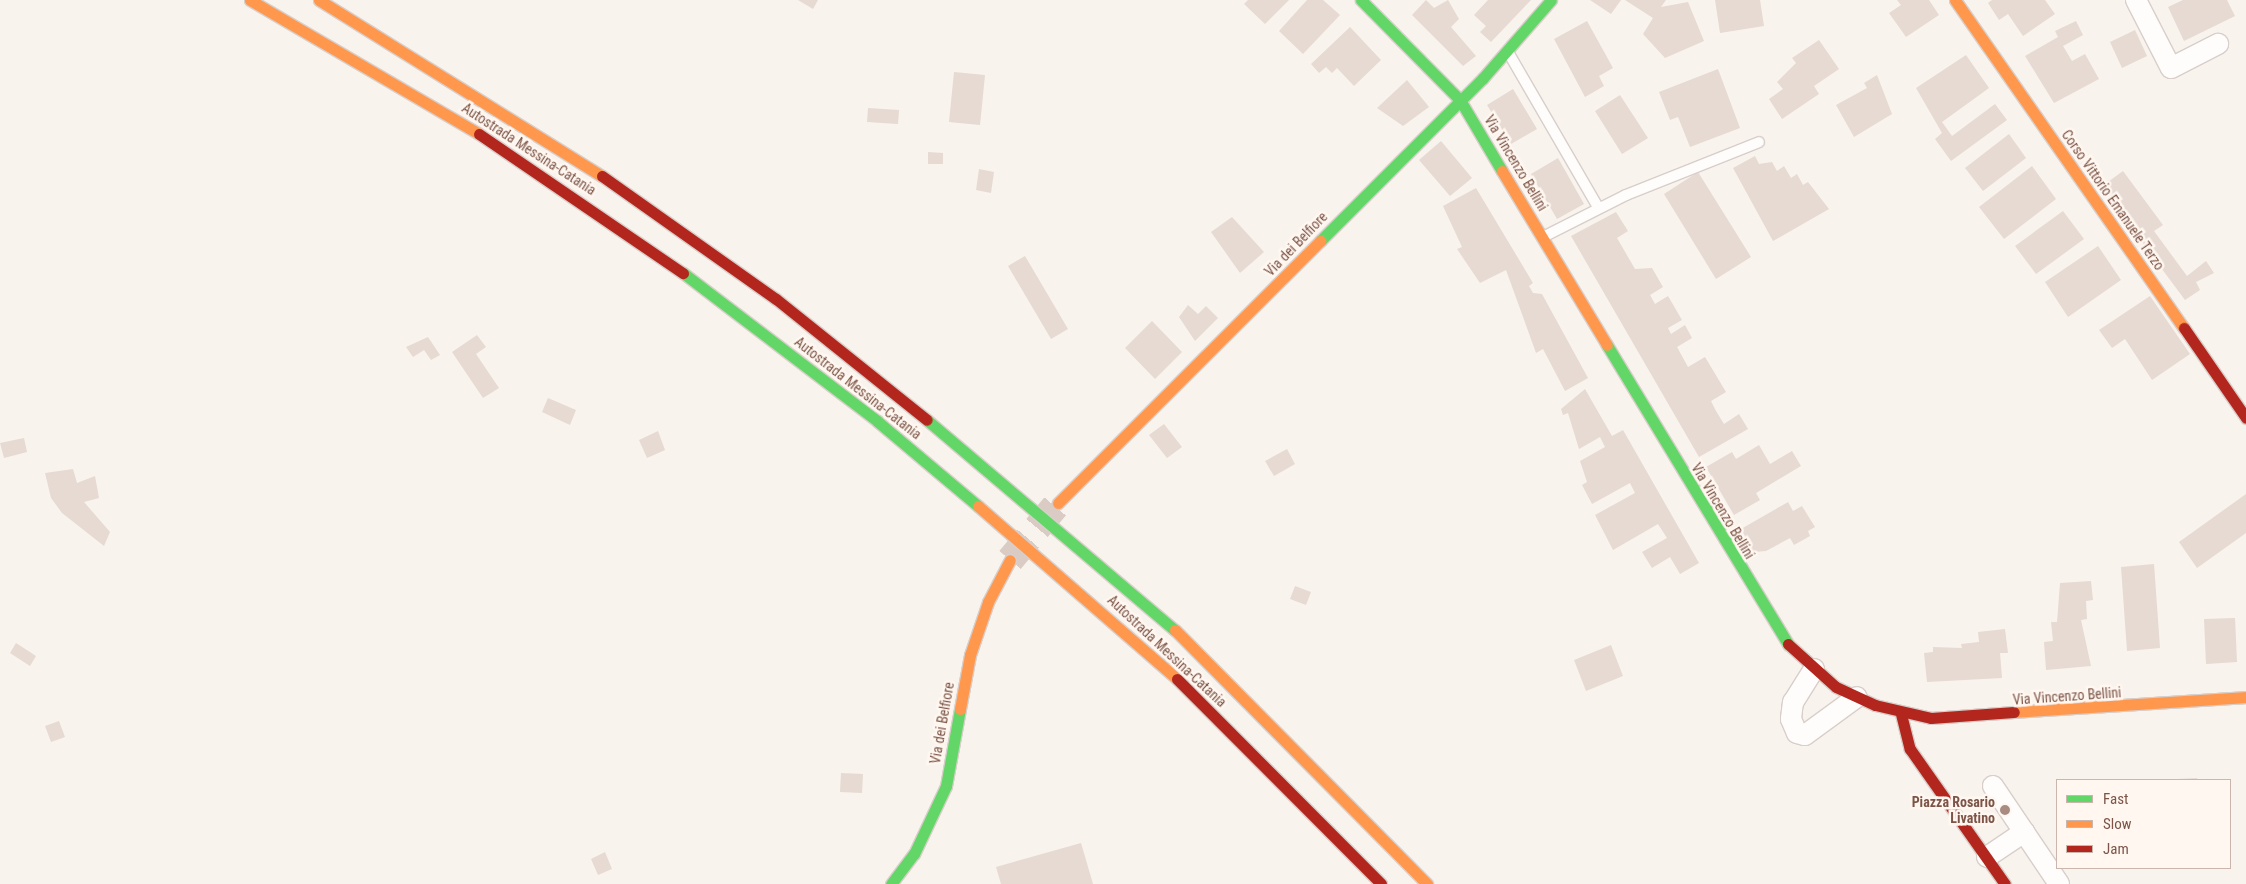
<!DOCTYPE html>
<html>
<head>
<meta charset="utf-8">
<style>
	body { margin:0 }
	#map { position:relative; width:2246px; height:884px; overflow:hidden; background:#f9f3ed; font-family:"Roboto Condensed",sans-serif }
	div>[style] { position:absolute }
	.building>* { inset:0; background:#e6dad3 }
	.secondary-tunnel>* { height:28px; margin-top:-14px; transform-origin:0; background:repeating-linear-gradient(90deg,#daccc4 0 28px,transparent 0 42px) }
	.roads { filter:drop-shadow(1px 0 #d8ceca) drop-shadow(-1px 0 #d8ceca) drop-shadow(0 1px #d8ceca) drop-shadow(0 -1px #d8ceca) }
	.lane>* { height:10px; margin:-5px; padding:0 5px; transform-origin:5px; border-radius:5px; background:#fefdfc }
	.street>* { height:20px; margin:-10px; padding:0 10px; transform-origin:10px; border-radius:10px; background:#fefdfc }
	.fast>* { height:11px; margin:-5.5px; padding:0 5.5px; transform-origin:5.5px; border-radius:5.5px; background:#63d668 }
	.slow>* { height:11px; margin:-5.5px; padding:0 5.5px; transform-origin:5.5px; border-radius:5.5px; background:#ff974d }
	.jam>* { height:11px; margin:-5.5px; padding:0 5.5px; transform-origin:5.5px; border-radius:5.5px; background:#b3261e }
	.dots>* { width:14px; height:14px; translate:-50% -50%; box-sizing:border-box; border:2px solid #fff7f0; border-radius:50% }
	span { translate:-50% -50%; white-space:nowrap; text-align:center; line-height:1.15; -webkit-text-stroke:5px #fff7f0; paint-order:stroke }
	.street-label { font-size:14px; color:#7c5548 }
	.poi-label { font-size:14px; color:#7c5548; font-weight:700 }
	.right { translate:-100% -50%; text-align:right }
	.legend { position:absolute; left:2056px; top:779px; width:175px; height:90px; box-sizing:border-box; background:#fff7f0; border:1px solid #cbb6ad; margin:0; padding:6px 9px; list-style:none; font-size:15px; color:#7c5548 }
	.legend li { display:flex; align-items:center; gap:10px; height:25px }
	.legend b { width:25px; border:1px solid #cbb6ad }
</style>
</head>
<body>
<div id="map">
	<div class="building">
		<div style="clip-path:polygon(798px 0,818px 0,813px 9px)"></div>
		<div style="clip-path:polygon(1248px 0,1289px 0,1265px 24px,1244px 4px)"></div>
		<div style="clip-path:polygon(1307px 0,1323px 0,1340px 15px,1303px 54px,1279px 31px)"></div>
		<div style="clip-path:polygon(1426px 0,1434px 8px,1448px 0,1459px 19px,1451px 27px,1476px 56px,1463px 66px,1412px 15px)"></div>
		<div style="clip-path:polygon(1488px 0,1531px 0,1491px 42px,1480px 32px,1486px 26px,1474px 15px)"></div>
		<div style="clip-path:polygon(1590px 0,1621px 0,1611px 14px)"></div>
		<div style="clip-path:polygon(1625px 0,1666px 0,1661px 7px,1688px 2px,1704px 41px,1665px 58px,1643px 34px,1653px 18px)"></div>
		<div style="clip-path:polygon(1715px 0,1760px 0,1764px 26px,1720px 33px)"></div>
		<div style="clip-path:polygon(1897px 0,1929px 0,1939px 15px,1906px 37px,1889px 13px,1901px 5px)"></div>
		<div style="clip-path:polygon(1992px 0,2045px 0,2055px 14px,2023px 36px,2008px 14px,1999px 20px,1988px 3px)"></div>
		<div style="clip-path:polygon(2183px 0,2227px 0,2235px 16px,2184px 41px,2168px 7px)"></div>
		<div style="clip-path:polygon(1587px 21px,1613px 68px,1599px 76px,1604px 86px,1585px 97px,1554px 39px)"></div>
		<div style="clip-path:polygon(2076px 21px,2083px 35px,2063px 46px,2072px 61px,2085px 54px,2099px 79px,2054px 103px,2025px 56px,2058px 37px,2055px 31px)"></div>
		<div style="clip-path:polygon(1350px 27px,1381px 60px,1354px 86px,1337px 68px,1332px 73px,1326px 67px,1319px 73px,1311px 64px)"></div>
		<div style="clip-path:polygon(2135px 30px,2147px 56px,2122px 68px,2110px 42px)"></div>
		<div style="clip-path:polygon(1819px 40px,1839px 69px,1814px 86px,1819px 94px,1782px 119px,1769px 99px,1783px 89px,1777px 82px,1796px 63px,1792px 58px)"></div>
		<div style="clip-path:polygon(1966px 55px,1989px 88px,1942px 122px,1952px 136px,1995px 104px,2007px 120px,1951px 161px,1935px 139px,1942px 133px,1916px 88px)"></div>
		<div style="clip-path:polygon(1718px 69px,1740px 128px,1690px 147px,1678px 117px,1670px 120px,1659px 92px)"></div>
		<div style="clip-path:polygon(954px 72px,985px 75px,980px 125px,949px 122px)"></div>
		<div style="clip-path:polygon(1877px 75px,1892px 114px,1854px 137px,1836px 105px,1867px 88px,1864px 83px)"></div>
		<div style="clip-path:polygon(1407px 80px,1429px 107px,1403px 126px,1377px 108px)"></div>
		<div style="clip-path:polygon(1513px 89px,1537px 129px,1511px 144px,1487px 105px)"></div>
		<div style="clip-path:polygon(1620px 95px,1648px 138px,1622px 154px,1595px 111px)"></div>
		<div style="clip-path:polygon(868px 108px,899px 110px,898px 124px,867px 122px)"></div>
		<div style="clip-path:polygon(2009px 134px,2026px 158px,1983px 191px,1965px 168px)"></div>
		<div style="clip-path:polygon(1441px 141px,1472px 178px,1450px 196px,1419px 160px)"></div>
		<div style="clip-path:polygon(928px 152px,943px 153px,943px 164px,928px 164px)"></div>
		<div style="clip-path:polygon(1755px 156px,1759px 164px,1772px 162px,1777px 171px,1784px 166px,1791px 178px,1797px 174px,1803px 185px,1808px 182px,1829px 209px,1773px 241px,1733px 168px)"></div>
		<div style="clip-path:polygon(1558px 158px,1584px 204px,1557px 219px,1531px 174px)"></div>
		<div style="clip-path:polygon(2032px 166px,2056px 199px,2004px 239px,1979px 207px)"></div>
		<div style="clip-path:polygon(979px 169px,994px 172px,991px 193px,976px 190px)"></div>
		<div style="clip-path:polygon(2123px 171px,2163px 225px,2154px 231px,2187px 276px,2206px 261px,2214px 273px,2196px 282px,2200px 290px,2185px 300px,2101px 187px)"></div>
		<div style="clip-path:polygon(1698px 172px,1751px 257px,1716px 279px,1664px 194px)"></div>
		<div style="clip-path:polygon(1476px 188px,1533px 283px,1529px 286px,1533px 293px,1542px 294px,1588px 378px,1565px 391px,1543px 349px,1536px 353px,1506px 270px,1480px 283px,1457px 249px,1462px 247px,1443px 206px)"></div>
		<div style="clip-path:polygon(2063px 211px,2084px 239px,2036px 274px,2015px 246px)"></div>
		<div style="clip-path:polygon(1616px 212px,1628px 231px,1617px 238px,1635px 269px,1652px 268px,1663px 287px,1650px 295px,1655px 304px,1668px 296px,1682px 320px,1668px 328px,1671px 334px,1685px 325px,1692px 338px,1677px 347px,1688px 367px,1705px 357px,1726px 392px,1711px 401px,1716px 411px,1724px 424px,1739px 414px,1748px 429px,1699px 457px,1571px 236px)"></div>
		<div style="clip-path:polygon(1232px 217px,1264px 252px,1240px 273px,1211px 232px)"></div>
		<div style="clip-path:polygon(2098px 246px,2121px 280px,2068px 317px,2045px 282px)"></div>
		<div style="clip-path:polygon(1025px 256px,1068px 329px,1051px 339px,1008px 266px)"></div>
		<div style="clip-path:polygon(2150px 296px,2190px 354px,2152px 380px,2125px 339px,2112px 348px,2099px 330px)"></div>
		<div style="clip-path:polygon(1188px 305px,1198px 314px,1206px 306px,1218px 318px,1195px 341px,1179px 317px)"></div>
		<div style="clip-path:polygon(1152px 321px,1182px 352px,1155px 379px,1125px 348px)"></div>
		<div style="clip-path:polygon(477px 335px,486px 347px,476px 354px,499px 388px,483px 398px,452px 352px)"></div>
		<div style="clip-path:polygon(428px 337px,440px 355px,431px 360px,424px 350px,413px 357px,406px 347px)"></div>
		<div style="clip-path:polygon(1585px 389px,1612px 436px,1623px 430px,1699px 563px,1680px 574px,1670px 557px,1652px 568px,1642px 552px,1667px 538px,1658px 524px,1613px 550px,1595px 515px,1635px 493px,1630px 483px,1592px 504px,1582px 485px,1587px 482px,1580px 461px,1605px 447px,1600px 437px,1579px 449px,1568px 413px,1563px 415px,1561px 409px)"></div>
		<div style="clip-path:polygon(548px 398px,576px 410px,570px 425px,542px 412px)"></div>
		<div style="clip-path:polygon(1164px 424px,1182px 447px,1167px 458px,1149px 435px)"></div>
		<div style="clip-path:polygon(658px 431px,665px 450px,647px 458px,639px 440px)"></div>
		<div style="clip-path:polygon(24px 438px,27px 452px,4px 458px,0 443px)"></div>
		<div style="clip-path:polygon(1759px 445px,1770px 464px,1792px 451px,1801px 466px,1756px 493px,1760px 500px,1734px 515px,1706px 467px,1732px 452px,1736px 459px)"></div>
		<div style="clip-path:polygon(1287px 449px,1295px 464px,1274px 476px,1265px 461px)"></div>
		<div style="clip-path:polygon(73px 469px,77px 483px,95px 476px,99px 498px,84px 502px,110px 532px,104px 546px,62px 513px,51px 498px,45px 473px)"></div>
		<div style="clip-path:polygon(2246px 494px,2246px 533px,2197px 568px,2179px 542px)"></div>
		<div style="clip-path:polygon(1788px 502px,1793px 511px,1802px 506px,1815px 527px,1808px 531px,1810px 536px,1794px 545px,1790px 538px,1766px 551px,1753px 552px,1741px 529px)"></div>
		<div style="clip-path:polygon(2154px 564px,2160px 648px,2127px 651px,2121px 567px)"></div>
		<div style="clip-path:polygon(2091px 581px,2093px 600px,2086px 601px,2087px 619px,2081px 620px,2091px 666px,2046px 670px,2044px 642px,2053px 641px,2051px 622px,2057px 622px,2060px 583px)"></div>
		<div style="clip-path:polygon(1295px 586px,1311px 592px,1306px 605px,1290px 599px)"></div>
		<div style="clip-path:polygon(2235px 618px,2237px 662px,2206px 664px,2204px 619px)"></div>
		<div style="clip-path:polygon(2005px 629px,2008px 653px,2000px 653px,2002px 678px,1927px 682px,1924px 653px,1933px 652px,1933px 647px,1962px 648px,1961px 644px,1979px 642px,1978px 632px)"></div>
		<div style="clip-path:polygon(16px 643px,36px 656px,30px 666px,10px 653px)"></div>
		<div style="clip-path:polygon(1611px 645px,1623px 676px,1586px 691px,1574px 660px)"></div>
		<div style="clip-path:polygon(59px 721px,65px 737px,51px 742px,45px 726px)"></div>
		<div style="clip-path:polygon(841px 773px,863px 774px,862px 793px,840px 792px)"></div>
		<div style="clip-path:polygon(2197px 778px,2198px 780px,2177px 780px,2177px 779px)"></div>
		<div style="clip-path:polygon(1081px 843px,1093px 884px,1001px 884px,996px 867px)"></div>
		<div style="clip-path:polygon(605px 852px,612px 869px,598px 875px,591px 859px)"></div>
	</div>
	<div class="secondary-tunnel">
		<div style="left:1010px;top:560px;width:75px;rotate:-49.9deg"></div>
	</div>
	<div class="roads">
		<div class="lane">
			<div style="left:1508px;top:52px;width:179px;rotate:59.9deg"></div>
			<div style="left:1543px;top:237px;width:93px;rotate:-26.8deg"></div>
			<div style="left:1626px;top:195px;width:143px;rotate:-21.7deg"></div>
		</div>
		<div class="street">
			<div style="left:2136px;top:0;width:76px;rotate:62.8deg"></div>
			<div style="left:2171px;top:68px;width:53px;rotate:-27.1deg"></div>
			<div style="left:1814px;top:669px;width:39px;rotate:122deg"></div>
			<div style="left:1793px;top:702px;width:17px;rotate:97deg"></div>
			<div style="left:1791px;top:719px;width:15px;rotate:67deg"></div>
			<div style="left:1797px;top:733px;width:8px;rotate:14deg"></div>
			<div style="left:1805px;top:735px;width:64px;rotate:-36.2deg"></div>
			<div style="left:1993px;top:786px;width:118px;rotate:56deg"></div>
			<div style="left:1987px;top:857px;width:45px;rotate:-34deg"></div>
		</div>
		<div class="fast">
			<div style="left:1361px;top:0;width:141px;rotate:45.3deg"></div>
			<div style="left:1460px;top:100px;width:82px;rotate:59.4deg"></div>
			<div style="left:1320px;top:241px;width:231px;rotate:-45deg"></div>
			<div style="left:1483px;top:78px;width:103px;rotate:-48.9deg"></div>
			<div style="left:683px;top:273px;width:244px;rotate:37.3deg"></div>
			<div style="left:877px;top:421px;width:132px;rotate:40.1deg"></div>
			<div style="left:1607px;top:345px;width:350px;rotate:58.8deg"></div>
			<div style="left:927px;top:420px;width:325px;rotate:40.3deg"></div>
			<div style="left:891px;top:884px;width:38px;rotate:-53deg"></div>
			<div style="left:914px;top:854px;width:75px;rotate:-64.8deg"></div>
			<div style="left:946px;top:786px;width:78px;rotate:-79.7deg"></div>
		</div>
		<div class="slow">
			<div style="left:250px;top:0;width:265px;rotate:30.3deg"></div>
			<div style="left:319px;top:0;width:333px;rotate:31.9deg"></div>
			<div style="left:1955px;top:0;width:400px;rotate:55.1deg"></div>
			<div style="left:1502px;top:171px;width:203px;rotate:58.9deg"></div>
			<div style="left:1058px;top:503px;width:371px;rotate:-45deg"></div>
			<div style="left:978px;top:506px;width:264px;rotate:41deg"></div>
			<div style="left:1175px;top:630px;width:358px;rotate:45.2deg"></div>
			<div style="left:960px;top:709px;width:55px;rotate:-79.5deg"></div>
			<div style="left:970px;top:655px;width:56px;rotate:-71.2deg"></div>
			<div style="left:988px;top:602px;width:47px;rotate:-62.4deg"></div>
			<div style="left:2014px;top:712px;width:232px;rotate:-3.7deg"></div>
		</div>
		<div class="jam">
			<div style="left:479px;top:134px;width:247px;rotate:34.3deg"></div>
			<div style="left:602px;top:176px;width:213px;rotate:35.3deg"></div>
			<div style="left:776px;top:299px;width:193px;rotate:38.7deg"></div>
			<div style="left:2184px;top:328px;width:109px;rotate:55.4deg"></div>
			<div style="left:1788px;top:644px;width:64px;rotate:41.9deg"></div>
			<div style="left:1836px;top:687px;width:43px;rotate:24.8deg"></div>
			<div style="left:1875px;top:705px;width:57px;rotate:13.1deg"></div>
			<div style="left:1931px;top:718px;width:83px;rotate:-4.1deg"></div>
			<div style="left:1177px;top:679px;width:289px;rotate:45.1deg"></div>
			<div style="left:1901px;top:714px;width:36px;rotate:76deg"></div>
			<div style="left:1910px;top:749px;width:165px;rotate:54.9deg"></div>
		</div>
	</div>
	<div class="dots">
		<div style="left:2005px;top:810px;background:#a88c82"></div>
	</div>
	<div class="street-label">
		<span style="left:529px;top:149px;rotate:33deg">Autostrada Messina-Catania</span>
		<span style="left:1516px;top:163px;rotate:59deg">Via Vincenzo Bellini</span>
		<span style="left:2113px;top:200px;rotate:55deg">Corso Vittorio Emanuele Terzo</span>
		<span style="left:1296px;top:244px;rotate:-46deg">Via dei Belfiore</span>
		<span style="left:858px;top:388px;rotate:38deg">Autostrada Messina-Catania</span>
		<span style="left:1723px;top:511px;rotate:59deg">Via Vincenzo Bellini</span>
		<span style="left:1167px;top:651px;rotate:43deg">Autostrada Messina-Catania</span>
		<span style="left:2067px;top:696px;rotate:-4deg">Via Vincenzo Bellini</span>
		<span style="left:942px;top:723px;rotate:-80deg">Via dei Belfiore</span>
	</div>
	<div class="poi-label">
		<span class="right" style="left:1995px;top:810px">Piazza Rosario<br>Livatino</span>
	</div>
	<ul class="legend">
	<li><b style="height:6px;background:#63d668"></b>Fast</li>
	<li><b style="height:6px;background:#ff974d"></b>Slow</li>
	<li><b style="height:6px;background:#b3261e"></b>Jam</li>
	</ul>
</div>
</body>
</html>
